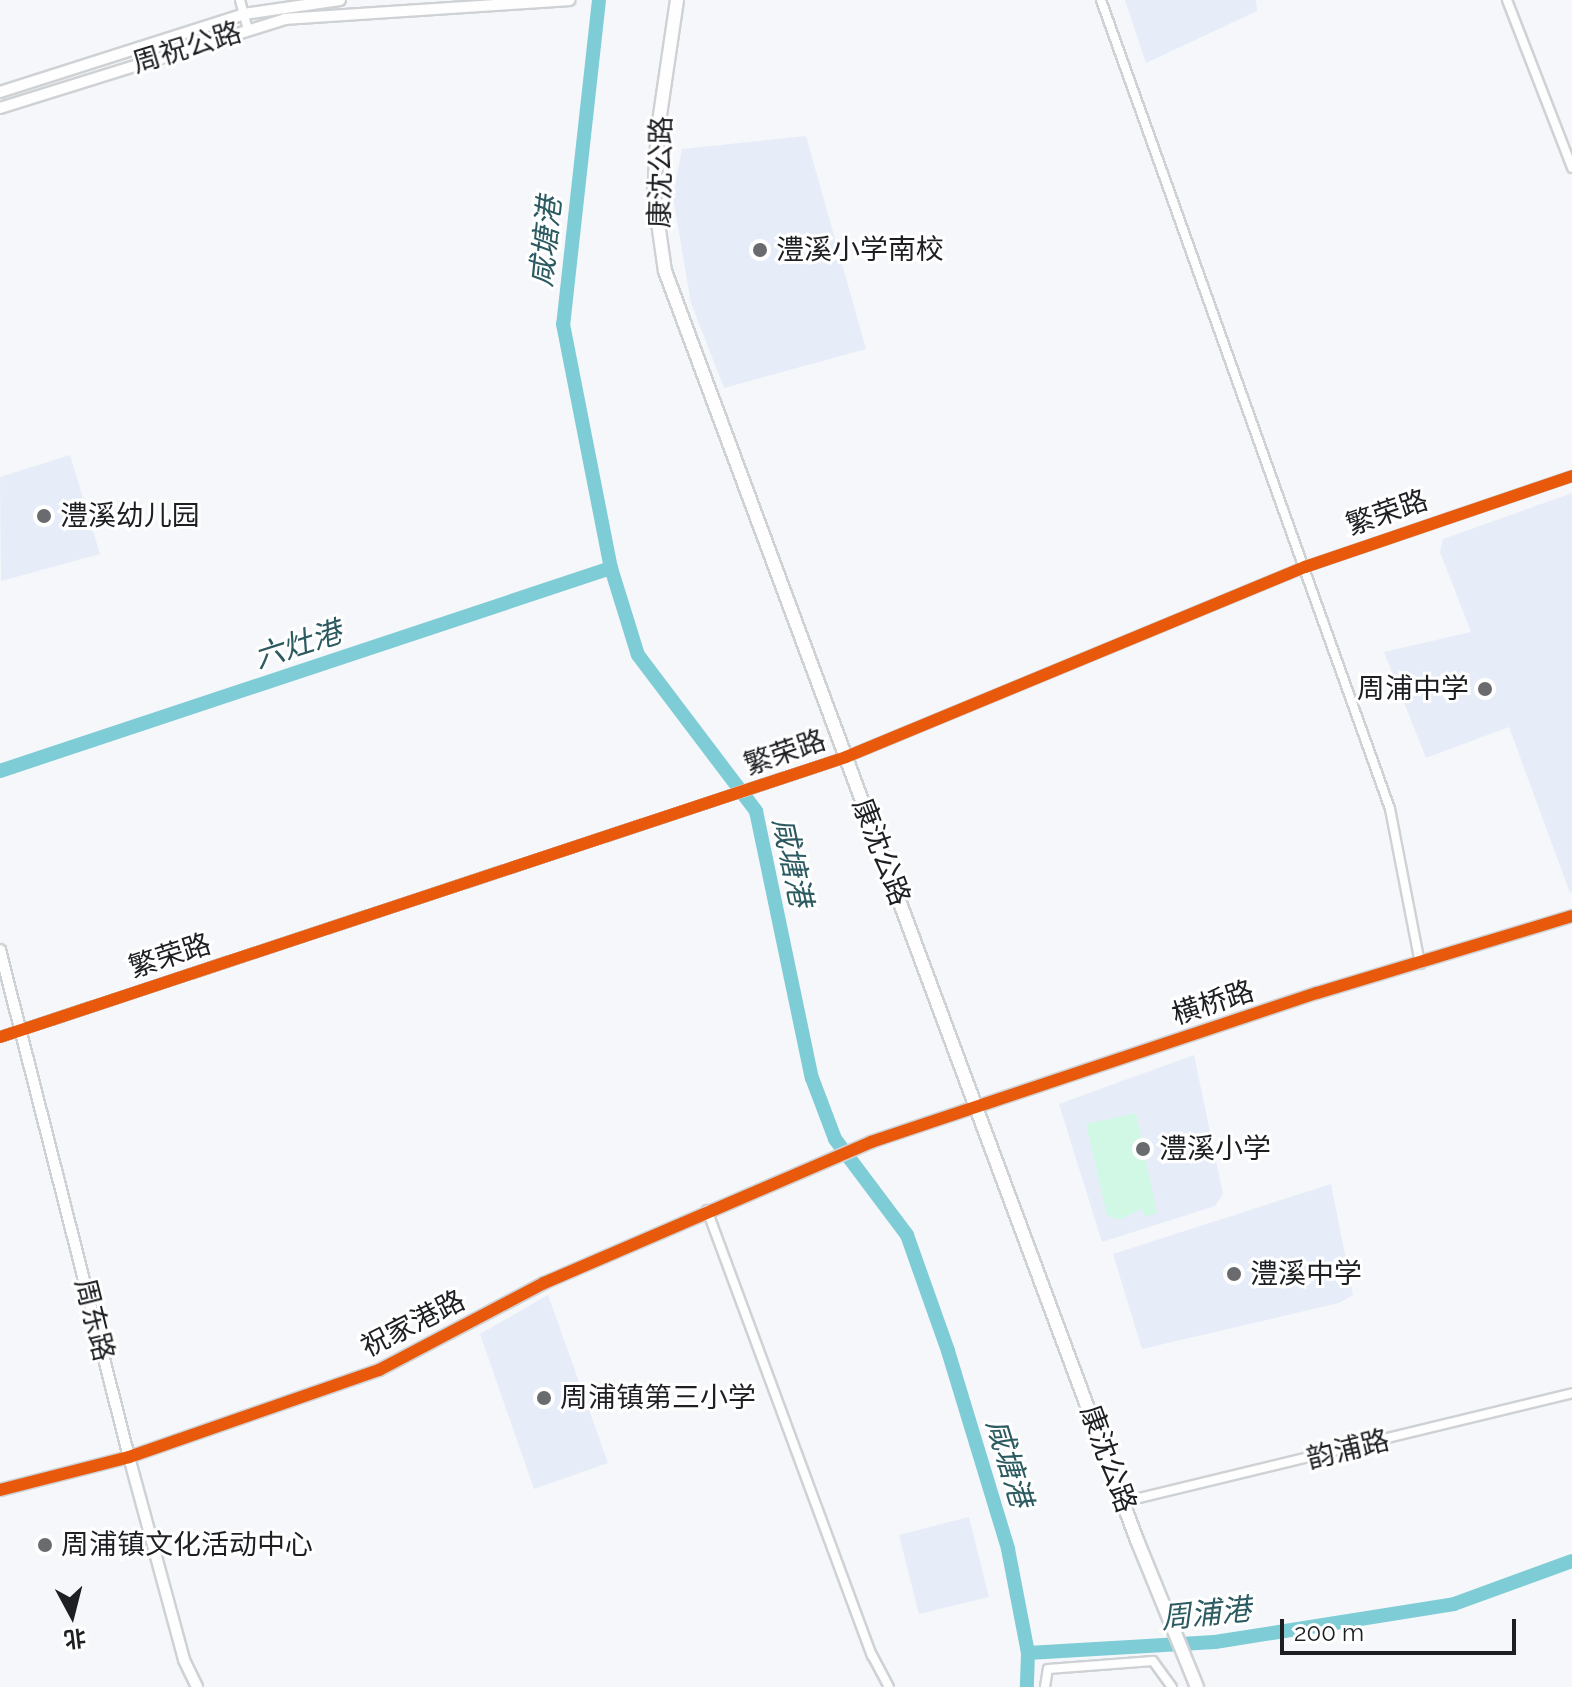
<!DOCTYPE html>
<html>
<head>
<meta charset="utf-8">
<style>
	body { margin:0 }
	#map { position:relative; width:1572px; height:1687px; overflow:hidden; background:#f5f7fa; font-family:Raleway,"Noto Sans SC",sans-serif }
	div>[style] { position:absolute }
	.built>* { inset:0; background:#e6edf8 }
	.green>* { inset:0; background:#d1f8e5 }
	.river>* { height:14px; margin:-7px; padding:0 7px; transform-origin:7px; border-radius:7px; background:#7eccd6 }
	.roads { filter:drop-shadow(2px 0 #cfd2d5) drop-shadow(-2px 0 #cfd2d5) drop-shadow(0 2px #cfd2d5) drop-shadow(0 -2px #cfd2d5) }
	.minor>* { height:8px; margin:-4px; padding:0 4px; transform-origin:4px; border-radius:4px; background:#fefefe }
	.tertiary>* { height:10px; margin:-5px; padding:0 5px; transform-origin:5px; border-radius:5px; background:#fefefe }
	.secondary>* { height:12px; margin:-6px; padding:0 6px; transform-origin:6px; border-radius:6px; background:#fefefe }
	.cycleway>* { height:12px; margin:-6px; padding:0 6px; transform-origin:6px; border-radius:6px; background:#e8590c }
	.dots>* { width:22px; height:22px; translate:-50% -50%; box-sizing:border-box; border:4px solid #fff; border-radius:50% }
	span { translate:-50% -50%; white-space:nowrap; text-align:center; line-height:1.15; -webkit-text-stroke:6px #fff; paint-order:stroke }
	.street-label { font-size:28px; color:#1d1f23 }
	.poi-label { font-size:28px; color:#1d1f23 }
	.left { translate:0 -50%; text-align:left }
	.right { translate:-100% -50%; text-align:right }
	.water-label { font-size:30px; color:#2b5a60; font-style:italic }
	.north { position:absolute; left:32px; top:1575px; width:80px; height:80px; -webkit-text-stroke:6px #fff; paint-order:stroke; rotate:173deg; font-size:22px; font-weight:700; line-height:32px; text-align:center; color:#1d1f23 }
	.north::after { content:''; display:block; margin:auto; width:28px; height:36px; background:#1d1f23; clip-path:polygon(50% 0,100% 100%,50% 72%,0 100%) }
	.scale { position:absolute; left:1280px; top:1619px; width:236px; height:36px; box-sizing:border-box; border:4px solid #1d1f23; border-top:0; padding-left:10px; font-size:24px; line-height:28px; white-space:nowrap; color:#1d1f23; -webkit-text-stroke:6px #fff; paint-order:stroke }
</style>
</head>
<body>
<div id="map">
	<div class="built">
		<div style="clip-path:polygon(1125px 0,1256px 0,1257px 11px,1146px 63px)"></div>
		<div style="clip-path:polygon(806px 136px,866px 349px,724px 388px,691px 303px,673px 197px,682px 149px)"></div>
		<div style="clip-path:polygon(70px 455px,100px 554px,1px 581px,0 477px)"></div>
		<div style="clip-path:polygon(1572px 493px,1572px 892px,1570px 893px,1509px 727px,1426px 758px,1384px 652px,1471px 632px,1440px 552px,1443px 539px)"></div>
		<div style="clip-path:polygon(1194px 1055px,1223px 1194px,1215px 1206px,1102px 1242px,1059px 1104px)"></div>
		<div style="clip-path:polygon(1331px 1184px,1353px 1295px,1339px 1303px,1142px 1349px,1113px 1254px)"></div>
		<div style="clip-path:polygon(548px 1295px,608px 1463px,534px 1489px,480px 1334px)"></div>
		<div style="clip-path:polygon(969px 1517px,989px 1597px,919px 1614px,899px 1535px)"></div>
	</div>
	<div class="green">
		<div style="clip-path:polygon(1136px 1113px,1157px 1213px,1145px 1217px,1141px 1209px,1119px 1220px,1107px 1215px,1086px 1124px)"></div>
	</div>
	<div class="river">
		<div style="left:599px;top:0;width:326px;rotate:96.3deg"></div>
		<div style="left:563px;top:324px;width:249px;rotate:78.9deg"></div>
		<div style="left:611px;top:568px;width:91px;rotate:72.8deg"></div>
		<div style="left:638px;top:655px;width:196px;rotate:52.9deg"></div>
		<div style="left:756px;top:811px;width:273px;rotate:78.2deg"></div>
		<div style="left:812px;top:1078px;width:65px;rotate:69.3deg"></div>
		<div style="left:835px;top:1139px;width:120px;rotate:53.1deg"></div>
		<div style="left:907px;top:1235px;width:123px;rotate:70.5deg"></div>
		<div style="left:948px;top:1351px;width:207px;rotate:73.1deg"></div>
		<div style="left:1008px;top:1549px;width:106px;rotate:79.1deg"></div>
		<div style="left:1028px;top:1653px;width:34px;rotate:92deg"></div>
		<div style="left:0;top:771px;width:644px;rotate:-18.38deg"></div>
		<div style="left:1028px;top:1653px;width:187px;rotate:-3.4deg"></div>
		<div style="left:1215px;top:1642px;width:242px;rotate:-9deg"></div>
		<div style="left:1454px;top:1604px;width:126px;rotate:-20deg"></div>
	</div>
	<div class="roads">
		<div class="minor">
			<div style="left:240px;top:0;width:31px;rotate:75deg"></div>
			<div style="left:1101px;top:0;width:859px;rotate:70.34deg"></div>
			<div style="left:1390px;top:809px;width:158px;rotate:79deg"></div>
			<div style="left:1507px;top:0;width:180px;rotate:68.8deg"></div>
			<div style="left:0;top:1037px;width:891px;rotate:-18.31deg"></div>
			<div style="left:846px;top:757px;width:497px;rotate:-22.5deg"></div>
			<div style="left:1305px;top:567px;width:282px;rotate:-18.8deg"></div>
			<div style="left:707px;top:1210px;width:475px;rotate:69.7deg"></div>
			<div style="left:872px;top:1655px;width:36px;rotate:62deg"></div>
			<div style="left:1123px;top:1502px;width:462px;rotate:-13.6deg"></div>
			<div style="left:1045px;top:1687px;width:18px;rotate:-81deg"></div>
			<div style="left:1048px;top:1669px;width:105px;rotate:-4.4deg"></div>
			<div style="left:1153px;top:1661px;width:32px;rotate:54deg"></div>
		</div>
		<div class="tertiary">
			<div style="left:0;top:92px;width:256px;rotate:-17.7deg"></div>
			<div style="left:244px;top:14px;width:97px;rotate:-8.3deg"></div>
			<div style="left:0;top:108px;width:299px;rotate:-17.3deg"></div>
			<div style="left:285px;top:19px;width:285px;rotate:-3.8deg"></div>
			<div style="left:0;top:950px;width:523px;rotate:75.72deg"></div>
			<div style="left:129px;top:1457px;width:210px;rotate:74.8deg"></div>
			<div style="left:184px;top:1660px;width:30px;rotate:64deg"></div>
			<div style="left:0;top:1490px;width:133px;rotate:-14.3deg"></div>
			<div style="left:129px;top:1457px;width:265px;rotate:-19.2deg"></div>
			<div style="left:379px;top:1370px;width:187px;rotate:-27.8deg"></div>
			<div style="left:544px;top:1283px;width:356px;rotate:-23.3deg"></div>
			<div style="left:871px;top:1142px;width:470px;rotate:-18.5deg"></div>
			<div style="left:1317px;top:993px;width:266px;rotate:-16.8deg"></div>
		</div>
		<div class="secondary">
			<div style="left:677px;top:0;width:129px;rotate:98.4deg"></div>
			<div style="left:658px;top:128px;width:67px;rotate:93.4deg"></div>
			<div style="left:654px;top:195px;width:77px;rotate:81.8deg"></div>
			<div style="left:665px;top:271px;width:1354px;rotate:69.6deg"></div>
			<div style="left:1137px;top:1540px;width:159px;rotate:67.8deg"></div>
		</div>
	</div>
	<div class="cycleway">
		<div style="left:0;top:1037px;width:891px;rotate:-18.31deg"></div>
		<div style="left:846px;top:757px;width:497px;rotate:-22.5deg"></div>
		<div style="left:1305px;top:567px;width:282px;rotate:-18.8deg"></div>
		<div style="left:0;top:1490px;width:133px;rotate:-14.3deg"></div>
		<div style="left:129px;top:1457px;width:265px;rotate:-19.2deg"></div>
		<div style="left:379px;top:1370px;width:187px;rotate:-27.8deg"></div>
		<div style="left:544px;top:1283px;width:356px;rotate:-23.3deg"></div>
		<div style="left:871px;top:1142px;width:470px;rotate:-18.5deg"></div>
		<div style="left:1317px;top:993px;width:266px;rotate:-16.8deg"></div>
	</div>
	<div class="dots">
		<div style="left:760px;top:250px;background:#696b6e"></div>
		<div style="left:44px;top:516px;background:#696b6e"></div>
		<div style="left:1485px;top:689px;background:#696b6e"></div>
		<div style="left:1143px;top:1149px;background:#696b6e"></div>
		<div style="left:1234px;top:1274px;background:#696b6e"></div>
		<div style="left:544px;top:1398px;background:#696b6e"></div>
		<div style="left:45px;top:1545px;background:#696b6e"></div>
	</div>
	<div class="street-label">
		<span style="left:187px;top:48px;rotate:-17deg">周祝公路</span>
		<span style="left:661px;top:172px;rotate:-89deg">康沈公路</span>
		<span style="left:1387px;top:513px;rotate:-19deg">繁荣路</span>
		<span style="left:785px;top:753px;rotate:-19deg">繁荣路</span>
		<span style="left:881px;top:852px;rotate:69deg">康沈公路</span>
		<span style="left:170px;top:956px;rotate:-18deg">繁荣路</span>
		<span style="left:1213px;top:1003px;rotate:-18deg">横桥路</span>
		<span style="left:94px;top:1320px;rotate:76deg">周东路</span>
		<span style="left:413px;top:1324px;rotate:-27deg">祝家港路</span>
		<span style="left:1348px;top:1450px;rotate:-14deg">韵浦路</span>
		<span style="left:1108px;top:1459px;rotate:70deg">康沈公路</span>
	</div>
	<div class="poi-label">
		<span class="left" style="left:776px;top:250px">澧溪小学南校</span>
		<span class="left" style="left:60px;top:516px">澧溪幼儿园</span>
		<span class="right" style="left:1469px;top:689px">周浦中学</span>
		<span class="left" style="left:1159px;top:1149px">澧溪小学</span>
		<span class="left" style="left:1250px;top:1274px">澧溪中学</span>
		<span class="left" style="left:560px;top:1398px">周浦镇第三小学</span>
		<span class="left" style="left:61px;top:1545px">周浦镇文化活动中心</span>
	</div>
	<div class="water-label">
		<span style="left:546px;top:242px;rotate:-84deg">咸塘港</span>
		<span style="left:298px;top:645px;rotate:-18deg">六灶港</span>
		<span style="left:792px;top:862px;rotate:78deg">咸塘港</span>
		<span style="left:1009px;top:1463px;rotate:73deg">咸塘港</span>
		<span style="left:1206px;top:1614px;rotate:-6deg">周浦港</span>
	</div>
	<div class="north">北</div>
	<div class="scale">200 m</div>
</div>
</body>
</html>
